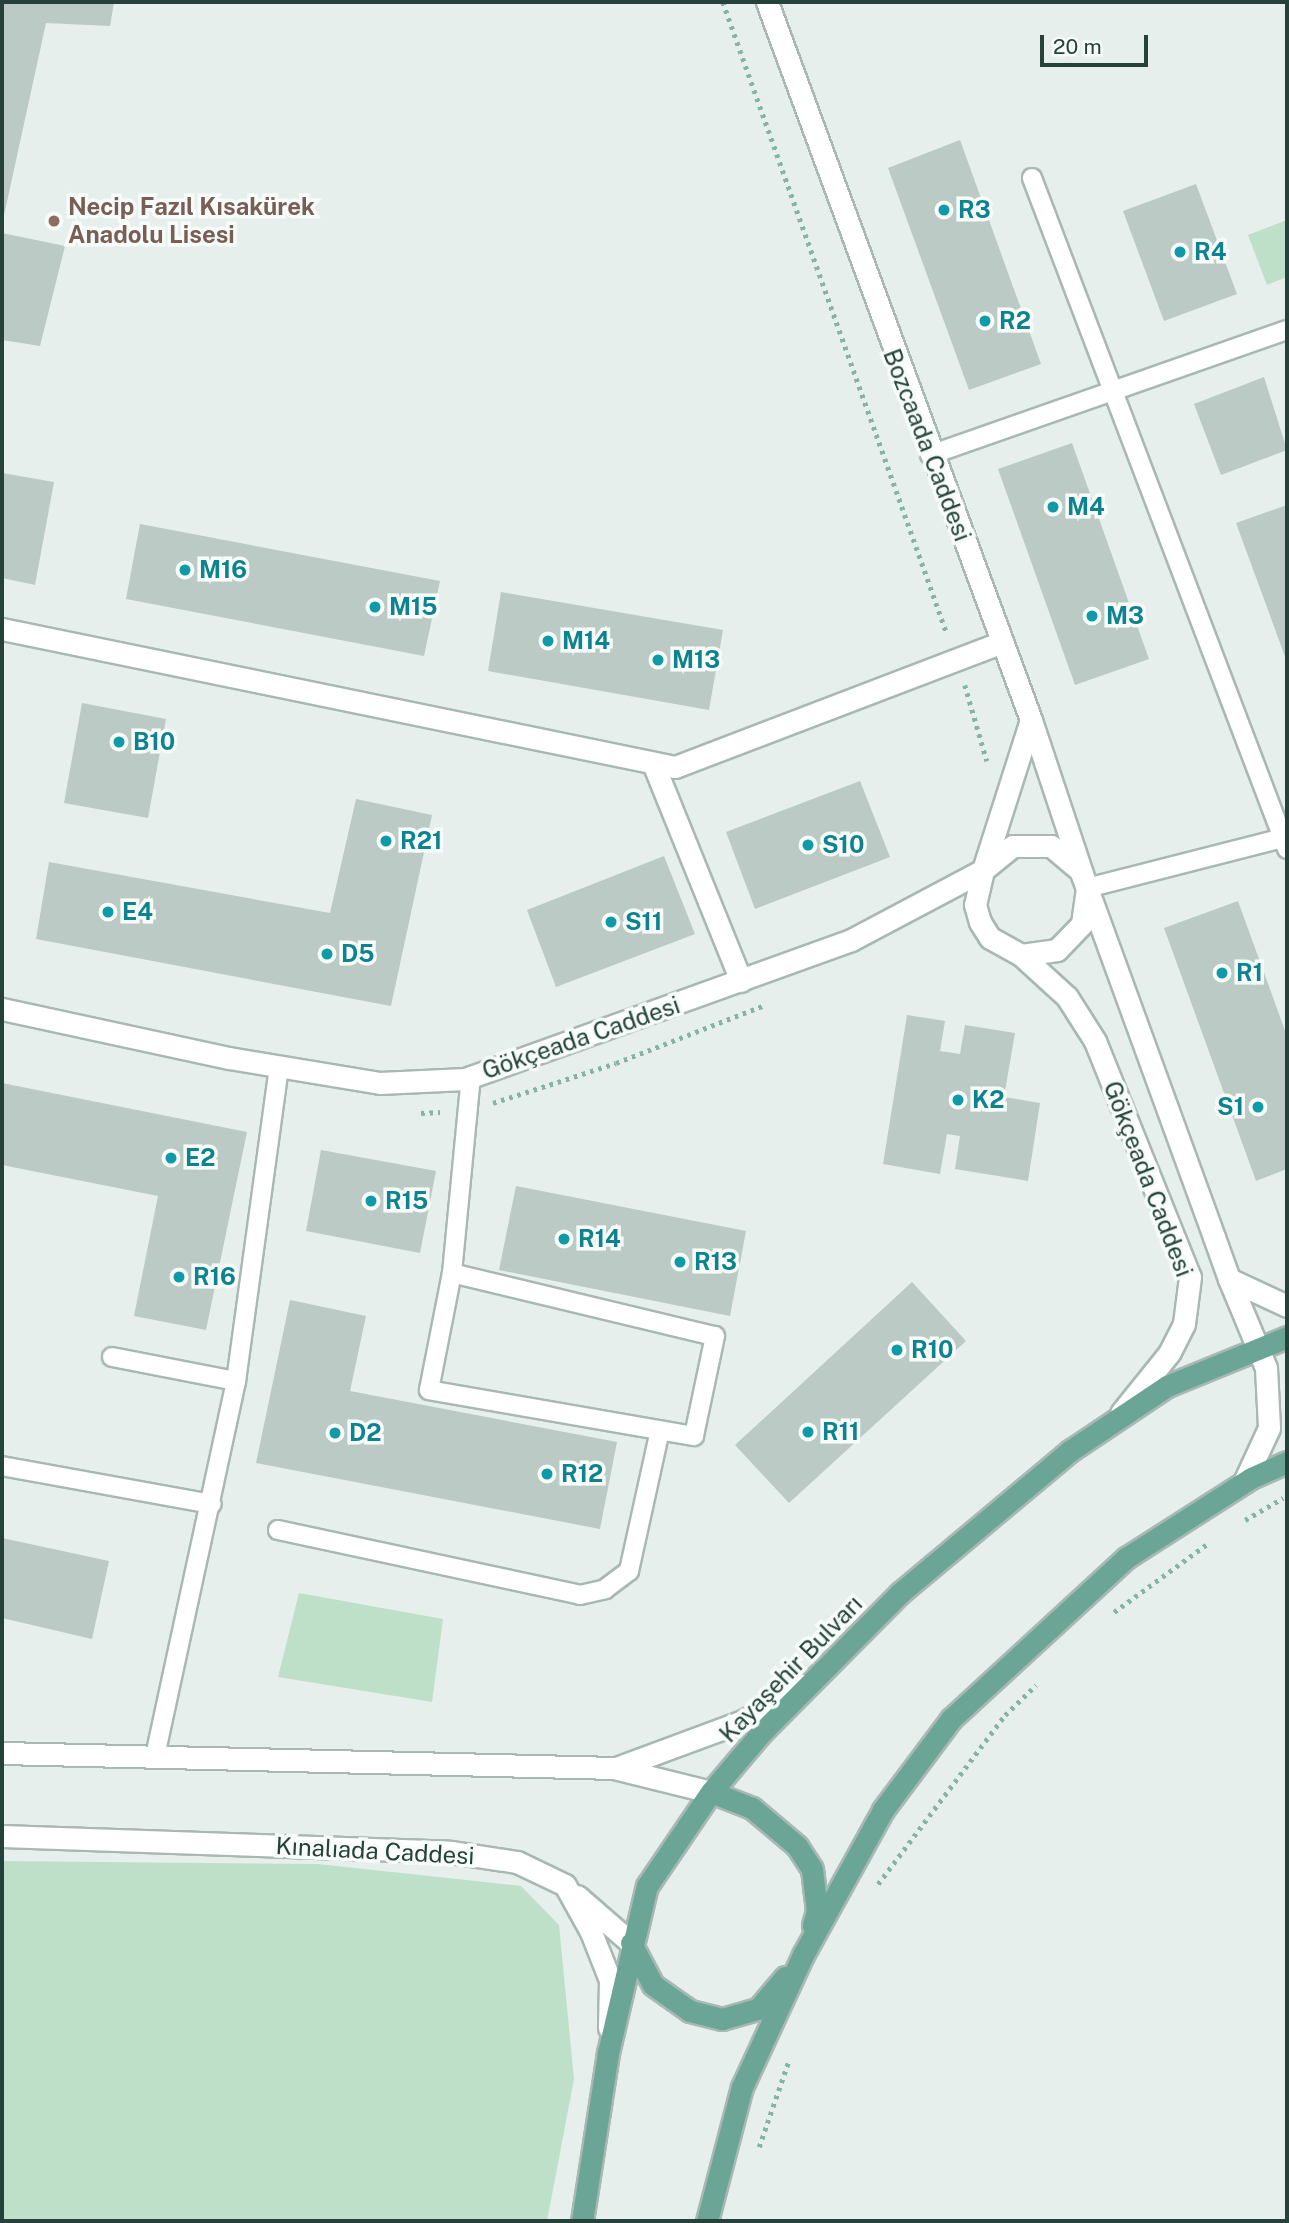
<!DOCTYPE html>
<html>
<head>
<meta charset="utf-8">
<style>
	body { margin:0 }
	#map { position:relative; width:1289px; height:2223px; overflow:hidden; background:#e6efeb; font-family:"Public Sans",sans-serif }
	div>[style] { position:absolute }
	.green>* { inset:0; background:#bfe0c8 }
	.building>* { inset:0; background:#bbcac4 }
	.path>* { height:4.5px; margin-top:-2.25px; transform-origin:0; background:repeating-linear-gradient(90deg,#86b3a5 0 3.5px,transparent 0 8.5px) }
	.roads { filter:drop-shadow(2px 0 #a8b8b2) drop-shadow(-2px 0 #a8b8b2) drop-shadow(0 2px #a8b8b2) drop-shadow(0 -2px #a8b8b2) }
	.lane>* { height:18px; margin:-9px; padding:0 9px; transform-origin:9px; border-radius:9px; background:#fff }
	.street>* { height:21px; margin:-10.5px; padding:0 10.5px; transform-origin:10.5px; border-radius:10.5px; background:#fff }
	.secondary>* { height:21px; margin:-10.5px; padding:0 10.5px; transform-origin:10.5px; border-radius:10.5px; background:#fff }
	.primary>* { height:21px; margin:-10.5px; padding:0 10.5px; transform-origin:10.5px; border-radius:10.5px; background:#6aa596 }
	.dots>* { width:19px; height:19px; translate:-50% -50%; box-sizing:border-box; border:4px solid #f7fbf9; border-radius:50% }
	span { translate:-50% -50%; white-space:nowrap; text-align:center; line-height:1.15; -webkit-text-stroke:7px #f7fbf9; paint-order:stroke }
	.education-label { font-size:24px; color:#785e54; font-weight:700 }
	.left { translate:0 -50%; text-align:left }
	.culture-label { font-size:24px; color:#0d838f; font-weight:700 }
	.right { translate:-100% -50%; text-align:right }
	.street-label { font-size:24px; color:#24423a }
	.frame { position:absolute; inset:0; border:4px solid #24423a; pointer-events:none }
	.scale { position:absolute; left:1040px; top:35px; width:108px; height:32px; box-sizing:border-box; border:4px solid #24423a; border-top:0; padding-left:9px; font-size:21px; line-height:24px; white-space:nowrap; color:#24423a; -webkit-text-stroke:5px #f7fbf9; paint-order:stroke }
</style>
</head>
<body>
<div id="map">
	<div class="green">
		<div style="clip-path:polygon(1287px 220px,1287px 277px,1267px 285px,1248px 235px)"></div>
		<div style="clip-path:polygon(299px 1593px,443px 1619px,432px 1702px,278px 1677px)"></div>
		<div style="clip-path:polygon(2px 1861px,318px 1864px,521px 1886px,559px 1925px,574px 2079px,547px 2221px,2px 2221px)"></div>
	</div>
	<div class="building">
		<div style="clip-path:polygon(2px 2px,114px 2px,110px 26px,46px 23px,3px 220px)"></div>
		<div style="clip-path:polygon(960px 140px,1041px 364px,969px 390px,888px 168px)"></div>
		<div style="clip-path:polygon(1196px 184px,1237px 294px,1164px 321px,1123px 211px)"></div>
		<div style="clip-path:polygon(2px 233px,65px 246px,40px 346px,2px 340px)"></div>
		<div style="clip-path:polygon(1264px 377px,1287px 450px,1221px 475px,1194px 404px)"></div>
		<div style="clip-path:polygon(1072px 443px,1149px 659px,1075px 685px,998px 469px)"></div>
		<div style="clip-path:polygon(2px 473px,54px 482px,35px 585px,2px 578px)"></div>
		<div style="clip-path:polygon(1287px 505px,1287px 662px,1236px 523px)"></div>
		<div style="clip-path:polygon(140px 524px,440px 581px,424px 656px,126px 599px)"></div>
		<div style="clip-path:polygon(501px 592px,723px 630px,709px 710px,488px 671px)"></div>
		<div style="clip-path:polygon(82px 703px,166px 719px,148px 818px,64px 803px)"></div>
		<div style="clip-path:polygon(860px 781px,890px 857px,755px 909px,726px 832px)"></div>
		<div style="clip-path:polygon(356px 799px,432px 815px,391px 1006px,36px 939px,49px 862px,330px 913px)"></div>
		<div style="clip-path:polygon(664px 856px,695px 934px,556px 987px,527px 910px)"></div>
		<div style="clip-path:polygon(1238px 901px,1287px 1036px,1287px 1169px,1256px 1181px,1164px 928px)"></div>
		<div style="clip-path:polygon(907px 1015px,945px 1021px,940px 1051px,960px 1054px,965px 1025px,1015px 1033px,1004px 1097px,1040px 1103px,1028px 1181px,955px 1169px,960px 1136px,947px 1134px,940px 1174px,883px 1164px)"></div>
		<div style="clip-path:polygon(2px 1083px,247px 1132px,206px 1330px,134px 1316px,158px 1196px,2px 1165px)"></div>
		<div style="clip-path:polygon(321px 1150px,436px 1171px,420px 1253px,306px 1231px)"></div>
		<div style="clip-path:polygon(516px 1186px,746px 1231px,730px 1316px,499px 1270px)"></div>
		<div style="clip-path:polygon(912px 1282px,966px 1341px,789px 1503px,735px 1445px)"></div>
		<div style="clip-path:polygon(290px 1300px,366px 1316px,350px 1391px,617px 1442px,600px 1529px,256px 1463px)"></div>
		<div style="clip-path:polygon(2px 1538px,109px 1561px,92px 1639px,2px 1618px)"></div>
	</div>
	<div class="path">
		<div style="left:723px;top:2px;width:671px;rotate:70.48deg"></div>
		<div style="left:965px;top:685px;width:79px;rotate:73.9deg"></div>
		<div style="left:493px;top:1103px;width:129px;rotate:-18deg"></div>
		<div style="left:616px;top:1063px;width:160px;rotate:-21.3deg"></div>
		<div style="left:421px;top:1113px;width:19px;rotate:-3deg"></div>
		<div style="left:1245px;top:1520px;width:44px;rotate:-30.1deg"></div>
		<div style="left:1114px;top:1612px;width:114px;rotate:-36.1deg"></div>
		<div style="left:878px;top:1884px;width:211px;rotate:-53.1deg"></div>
		<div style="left:1005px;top:1715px;width:43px;rotate:-44.1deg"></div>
		<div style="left:759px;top:2147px;width:89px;rotate:-71deg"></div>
	</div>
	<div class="roads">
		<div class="lane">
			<div style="left:1032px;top:178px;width:718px;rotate:69.19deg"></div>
			<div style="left:930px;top:455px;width:378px;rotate:-19.3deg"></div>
			<div style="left:1087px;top:888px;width:206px;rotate:-14.3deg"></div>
			<div style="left:452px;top:1273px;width:270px;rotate:13.5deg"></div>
			<div style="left:715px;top:1336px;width:102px;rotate:101.9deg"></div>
			<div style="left:694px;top:1436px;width:269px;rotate:-170.2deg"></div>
			<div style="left:429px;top:1390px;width:119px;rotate:-78.9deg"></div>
			<div style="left:452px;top:1273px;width:198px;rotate:-84.5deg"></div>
			<div style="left:112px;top:1357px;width:126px;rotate:11deg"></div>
			<div style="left:2px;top:1466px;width:213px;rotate:10.3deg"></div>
			<div style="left:278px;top:1530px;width:309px;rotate:12.1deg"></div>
			<div style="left:580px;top:1595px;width:26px;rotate:-13deg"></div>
			<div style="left:605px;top:1589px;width:30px;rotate:-37deg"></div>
			<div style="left:629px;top:1571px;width:144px;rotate:-77.6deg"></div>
			<div style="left:155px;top:1756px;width:384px;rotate:-77.8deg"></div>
			<div style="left:236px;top:1381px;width:318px;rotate:-82.2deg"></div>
		</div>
		<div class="street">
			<div style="left:2px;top:629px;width:687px;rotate:11.59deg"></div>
			<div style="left:675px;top:767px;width:350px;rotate:-20.9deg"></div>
			<div style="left:653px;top:763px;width:235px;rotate:68deg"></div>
		</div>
		<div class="secondary">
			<div style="left:767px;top:2px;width:765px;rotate:69.81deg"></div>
			<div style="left:1031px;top:720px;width:177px;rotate:71.6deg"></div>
			<div style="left:1087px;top:888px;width:36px;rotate:98deg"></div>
			<div style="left:1082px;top:924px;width:36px;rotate:134deg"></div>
			<div style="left:1057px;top:950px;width:36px;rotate:172deg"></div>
			<div style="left:1021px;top:955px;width:35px;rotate:-151deg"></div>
			<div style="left:990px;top:938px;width:19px;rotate:-122deg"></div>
			<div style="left:980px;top:922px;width:18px;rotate:-106deg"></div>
			<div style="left:975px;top:905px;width:36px;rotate:-77deg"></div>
			<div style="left:983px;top:870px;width:38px;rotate:-39deg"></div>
			<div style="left:1013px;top:846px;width:38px"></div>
			<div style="left:1051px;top:846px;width:38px;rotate:40deg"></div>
			<div style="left:1080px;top:870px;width:19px;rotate:69deg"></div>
			<div style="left:1087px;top:888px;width:371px;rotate:70deg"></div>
			<div style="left:1214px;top:1237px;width:45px;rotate:70.3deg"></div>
			<div style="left:1229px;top:1279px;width:96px;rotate:67.4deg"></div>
			<div style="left:1266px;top:1368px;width:60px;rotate:87.1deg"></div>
			<div style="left:1269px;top:1428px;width:60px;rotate:114.8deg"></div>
			<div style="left:1021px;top:955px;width:62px;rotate:42.4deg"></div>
			<div style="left:1067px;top:997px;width:52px;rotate:57.5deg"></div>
			<div style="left:1095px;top:1041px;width:254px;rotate:68.1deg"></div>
			<div style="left:1190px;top:1277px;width:47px;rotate:97.3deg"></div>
			<div style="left:1184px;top:1324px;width:31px;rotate:117deg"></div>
			<div style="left:1170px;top:1352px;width:78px;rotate:128.8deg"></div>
			<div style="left:2px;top:1009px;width:232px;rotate:12.2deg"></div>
			<div style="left:229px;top:1058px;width:153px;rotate:9.4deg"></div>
			<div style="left:380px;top:1083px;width:85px;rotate:-2.7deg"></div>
			<div style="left:465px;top:1079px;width:410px;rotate:-19.8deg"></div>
			<div style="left:851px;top:940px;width:149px;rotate:-27.9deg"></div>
			<div style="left:983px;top:870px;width:157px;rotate:-72.3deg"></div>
			<div style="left:1229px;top:1279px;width:64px;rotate:25deg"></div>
			<div style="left:2px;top:1753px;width:612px;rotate:1.4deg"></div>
			<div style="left:614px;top:1768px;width:100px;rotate:13.9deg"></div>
			<div style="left:616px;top:1768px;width:135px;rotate:-20.3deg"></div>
			<div style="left:743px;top:1721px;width:70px;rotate:-31deg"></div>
			<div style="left:2px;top:1836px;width:449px;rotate:2deg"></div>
			<div style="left:451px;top:1852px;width:67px;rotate:8.6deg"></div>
			<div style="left:517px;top:1862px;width:53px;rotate:25.6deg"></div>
			<div style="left:565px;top:1885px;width:54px;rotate:61deg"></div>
			<div style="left:591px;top:1932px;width:52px;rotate:68.4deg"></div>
			<div style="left:610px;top:1980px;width:48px;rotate:91.2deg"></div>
			<div style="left:577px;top:1896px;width:72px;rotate:41deg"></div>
		</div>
		<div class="primary">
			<div style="left:711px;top:1792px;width:44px;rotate:21.3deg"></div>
			<div style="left:752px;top:1808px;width:59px;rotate:40.2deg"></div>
			<div style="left:797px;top:1846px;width:27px;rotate:57deg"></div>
			<div style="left:812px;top:1869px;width:42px;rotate:83.2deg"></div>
			<div style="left:817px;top:1911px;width:15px;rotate:106deg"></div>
			<div style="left:631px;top:1943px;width:47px;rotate:62.4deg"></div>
			<div style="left:653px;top:1985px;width:45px;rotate:35.1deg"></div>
			<div style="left:690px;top:2011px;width:33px;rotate:14deg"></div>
			<div style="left:722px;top:2019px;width:37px;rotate:-16deg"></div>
			<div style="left:758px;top:2009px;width:42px;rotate:-49.8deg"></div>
			<div style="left:582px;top:2221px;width:170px;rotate:-81.2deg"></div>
			<div style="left:608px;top:2053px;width:171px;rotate:-76.9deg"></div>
			<div style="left:647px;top:1886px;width:114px;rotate:-55.8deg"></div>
			<div style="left:711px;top:1792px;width:76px;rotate:-49.8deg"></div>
			<div style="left:760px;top:1734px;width:199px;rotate:-45.2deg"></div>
			<div style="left:900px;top:1593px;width:222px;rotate:-39.9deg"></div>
			<div style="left:1070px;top:1451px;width:117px;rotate:-33.8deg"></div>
			<div style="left:1167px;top:1386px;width:130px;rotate:-22.2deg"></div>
			<div style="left:707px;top:2221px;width:138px;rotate:-75.4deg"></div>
			<div style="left:742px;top:2087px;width:145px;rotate:-65.2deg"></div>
			<div style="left:803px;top:1955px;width:166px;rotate:-61.1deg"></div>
			<div style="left:883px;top:1810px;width:114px;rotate:-53.2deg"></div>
			<div style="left:951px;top:1719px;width:238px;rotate:-42.6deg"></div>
			<div style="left:1126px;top:1558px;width:148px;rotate:-32.6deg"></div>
			<div style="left:1251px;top:1478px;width:39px;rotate:-24deg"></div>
		</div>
	</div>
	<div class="dots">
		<div style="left:944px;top:210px;background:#0f9aa8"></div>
		<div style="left:54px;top:221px;background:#8d6e63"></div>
		<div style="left:1180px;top:252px;background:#0f9aa8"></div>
		<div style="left:985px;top:321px;background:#0f9aa8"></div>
		<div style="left:1053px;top:507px;background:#0f9aa8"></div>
		<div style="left:185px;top:570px;background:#0f9aa8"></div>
		<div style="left:375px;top:607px;background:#0f9aa8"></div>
		<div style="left:1092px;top:616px;background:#0f9aa8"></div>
		<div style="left:548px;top:641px;background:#0f9aa8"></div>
		<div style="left:658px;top:660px;background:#0f9aa8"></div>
		<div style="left:119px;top:742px;background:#0f9aa8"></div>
		<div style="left:386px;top:841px;background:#0f9aa8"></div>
		<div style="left:808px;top:845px;background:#0f9aa8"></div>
		<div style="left:108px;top:912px;background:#0f9aa8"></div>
		<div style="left:611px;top:922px;background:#0f9aa8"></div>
		<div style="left:327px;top:954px;background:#0f9aa8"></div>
		<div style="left:1222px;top:973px;background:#0f9aa8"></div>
		<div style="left:958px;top:1100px;background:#0f9aa8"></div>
		<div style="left:1258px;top:1107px;background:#0f9aa8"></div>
		<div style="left:171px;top:1158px;background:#0f9aa8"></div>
		<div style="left:371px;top:1201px;background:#0f9aa8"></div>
		<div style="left:564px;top:1239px;background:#0f9aa8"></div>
		<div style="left:680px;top:1262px;background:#0f9aa8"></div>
		<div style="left:179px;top:1277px;background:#0f9aa8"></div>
		<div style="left:897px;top:1350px;background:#0f9aa8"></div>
		<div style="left:808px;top:1432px;background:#0f9aa8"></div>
		<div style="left:335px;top:1433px;background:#0f9aa8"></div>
		<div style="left:547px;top:1474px;background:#0f9aa8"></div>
	</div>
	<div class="education-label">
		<span class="left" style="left:68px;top:221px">Necip Fazıl Kısakürek<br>Anadolu Lisesi</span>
	</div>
	<div class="culture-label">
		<span class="left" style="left:958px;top:210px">R3</span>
		<span class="left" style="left:1194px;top:252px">R4</span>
		<span class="left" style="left:999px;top:321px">R2</span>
		<span class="left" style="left:1067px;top:507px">M4</span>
		<span class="left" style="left:199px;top:570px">M16</span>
		<span class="left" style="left:389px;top:607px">M15</span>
		<span class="left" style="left:1106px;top:616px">M3</span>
		<span class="left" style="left:562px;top:641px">M14</span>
		<span class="left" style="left:672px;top:660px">M13</span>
		<span class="left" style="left:133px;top:742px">B10</span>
		<span class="left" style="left:400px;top:841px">R21</span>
		<span class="left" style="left:822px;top:845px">S10</span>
		<span class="left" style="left:122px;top:912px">E4</span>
		<span class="left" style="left:625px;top:922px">S11</span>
		<span class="left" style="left:341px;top:954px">D5</span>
		<span class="left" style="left:1236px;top:973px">R1</span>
		<span class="left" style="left:972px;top:1100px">K2</span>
		<span class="right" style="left:1244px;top:1107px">S1</span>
		<span class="left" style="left:185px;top:1158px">E2</span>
		<span class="left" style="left:385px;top:1201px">R15</span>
		<span class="left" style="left:578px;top:1239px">R14</span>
		<span class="left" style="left:694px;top:1262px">R13</span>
		<span class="left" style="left:193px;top:1277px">R16</span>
		<span class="left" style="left:911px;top:1350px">R10</span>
		<span class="left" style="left:822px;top:1432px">R11</span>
		<span class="left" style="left:349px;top:1433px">D2</span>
		<span class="left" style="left:561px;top:1474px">R12</span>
	</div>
	<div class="street-label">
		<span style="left:927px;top:445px;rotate:69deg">Bozcaada Caddesi</span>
		<span style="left:581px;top:1038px;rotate:-19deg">Gökçeada Caddesi</span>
		<span style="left:1148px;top:1179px;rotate:69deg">Gökçeada Caddesi</span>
		<span style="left:791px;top:1669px;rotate:-46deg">Kayaşehir Bulvarı</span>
		<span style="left:375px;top:1851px;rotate:3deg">Kınalıada Caddesi</span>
	</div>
	<div class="frame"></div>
	<div class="scale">20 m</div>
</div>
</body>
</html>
